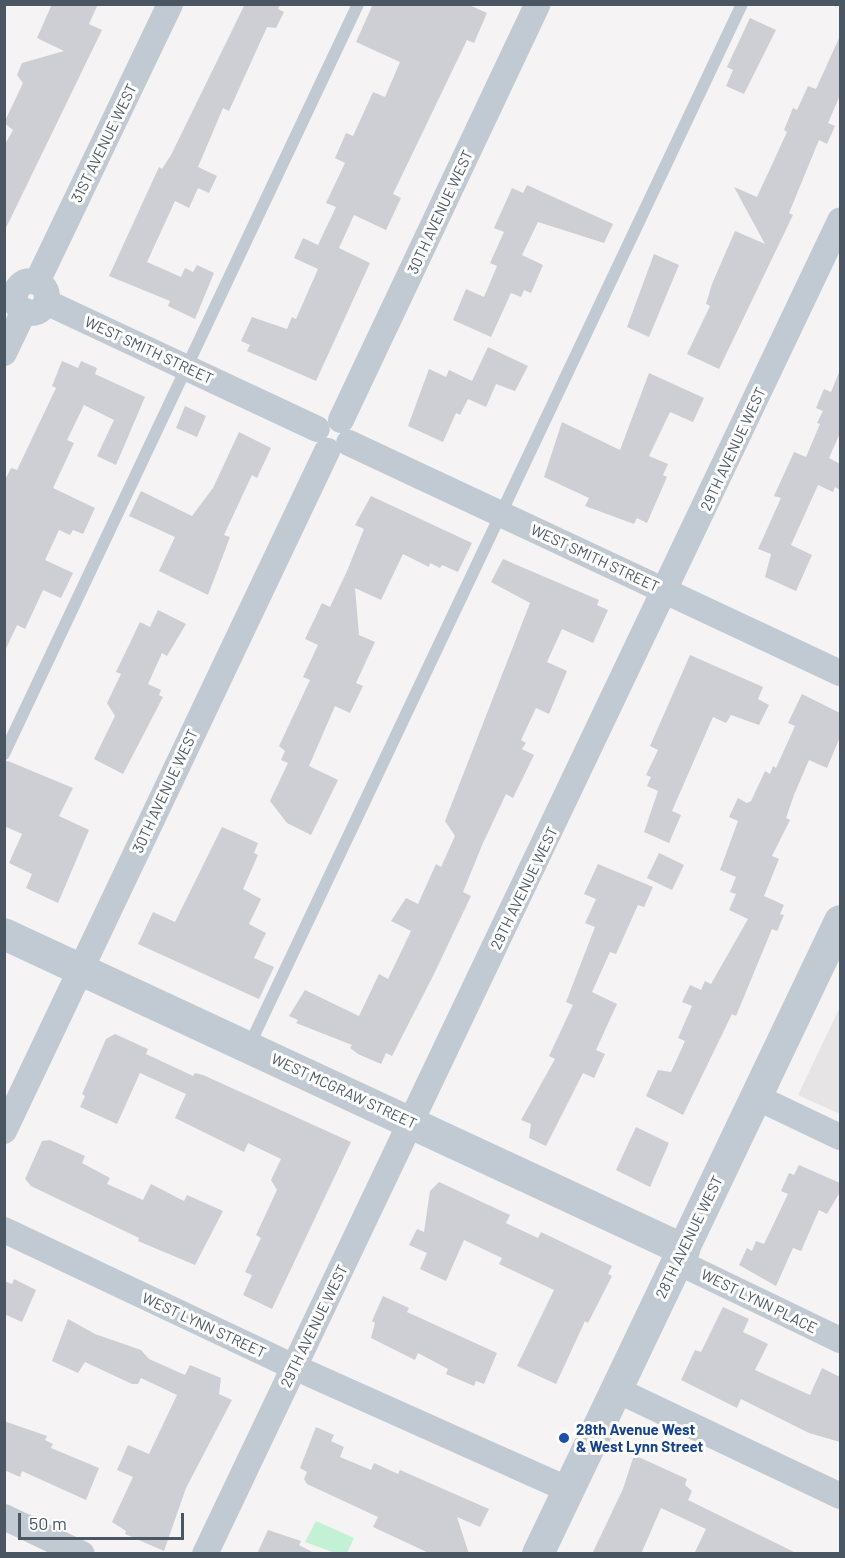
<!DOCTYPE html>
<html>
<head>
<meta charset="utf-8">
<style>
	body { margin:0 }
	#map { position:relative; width:845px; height:1558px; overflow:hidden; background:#f5f3f3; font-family:Barlow,sans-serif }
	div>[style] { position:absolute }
	.education>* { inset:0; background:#e6e4e5 }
	.green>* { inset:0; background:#c3f1d5 }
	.building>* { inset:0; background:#cdcfd5 }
	.service>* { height:12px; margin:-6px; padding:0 6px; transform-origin:6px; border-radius:6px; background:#c1cad2 }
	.minor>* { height:26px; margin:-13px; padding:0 13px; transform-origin:13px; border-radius:13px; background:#c1cad2 }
	.minor>.ring { margin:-13px; padding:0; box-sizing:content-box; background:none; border:26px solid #c1cad2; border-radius:50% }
	.tertiary>* { height:32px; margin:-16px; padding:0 16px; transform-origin:16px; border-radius:16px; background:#c1cad2 }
	.dots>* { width:16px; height:16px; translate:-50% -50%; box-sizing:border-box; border:3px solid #fff; border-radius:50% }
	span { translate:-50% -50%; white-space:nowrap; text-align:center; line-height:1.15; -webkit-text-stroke:6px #fff; paint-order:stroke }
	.street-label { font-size:15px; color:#4a5661 }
	.transit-label { font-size:15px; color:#164399; font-weight:700 }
	.left { translate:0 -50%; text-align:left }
	.frame { position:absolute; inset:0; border:6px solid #4a5661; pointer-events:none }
	.scale { position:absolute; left:18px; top:1513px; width:166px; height:27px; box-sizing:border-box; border:3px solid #4a5661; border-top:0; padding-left:8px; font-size:18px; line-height:21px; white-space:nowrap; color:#4a5661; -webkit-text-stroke:4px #fff; paint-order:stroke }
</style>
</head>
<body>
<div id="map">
	<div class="education">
		<div style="clip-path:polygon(840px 1007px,840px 1114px,798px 1095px)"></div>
	</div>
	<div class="green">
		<div style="clip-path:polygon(316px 1521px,354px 1538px,347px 1553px,335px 1553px,305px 1542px)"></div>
	</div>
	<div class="building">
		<div style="clip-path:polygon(52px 4px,98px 4px,89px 24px,102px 30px,4px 232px,4px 146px,13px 130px,4px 123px,23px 83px,17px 75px,22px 63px,64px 51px,37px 38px)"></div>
		<div style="clip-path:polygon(245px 4px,280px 4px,278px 9px,284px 12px,276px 28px,267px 27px,229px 111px,223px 108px,198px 167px,217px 176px,209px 193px,198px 188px,189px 208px,175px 201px,147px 262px,181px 277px,185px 268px,193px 272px,197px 265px,214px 273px,195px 319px,168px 306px,170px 301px,109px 276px,159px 167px,162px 169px,171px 155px)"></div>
		<div style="clip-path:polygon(373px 4px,467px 4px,487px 13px,474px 43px,467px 40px,393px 194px,401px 198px,386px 230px,354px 215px,339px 248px,370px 263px,316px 381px,247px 351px,250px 345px,241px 341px,252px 317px,287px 329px,292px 317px,296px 319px,318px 269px,294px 258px,303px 238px,318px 245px,336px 207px,326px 203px,345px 163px,335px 158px,346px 133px,353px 136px,373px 92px,385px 97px,400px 62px,356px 42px)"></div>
		<div style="clip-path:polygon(750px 18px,776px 30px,744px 94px,726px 86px,733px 70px,727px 67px)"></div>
		<div style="clip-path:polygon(840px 36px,840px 95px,828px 123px,835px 126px,827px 144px,819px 140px,789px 213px,793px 215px,719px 369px,687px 354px,710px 306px,706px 304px,712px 284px,735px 231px,765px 244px,734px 187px,757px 197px,787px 132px,784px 130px,793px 108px,797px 110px,808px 86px,816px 89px)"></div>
		<div style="clip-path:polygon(527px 185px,613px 224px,604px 243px,538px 222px,522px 255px,543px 265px,531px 293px,524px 290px,521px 297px,511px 293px,491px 337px,453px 320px,466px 289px,484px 297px,497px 266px,490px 263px,504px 232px,494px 228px,512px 188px,523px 193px)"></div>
		<div style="clip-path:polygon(654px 254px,679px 265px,649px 337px,627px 327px)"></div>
		<div style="clip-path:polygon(488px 347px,528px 366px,515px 391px,496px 384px,486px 407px,468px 399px,460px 415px,456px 413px,443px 442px,408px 426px,429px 369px,446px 377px,449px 370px,472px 381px)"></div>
		<div style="clip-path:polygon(62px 361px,78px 368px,81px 361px,97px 368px,95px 374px,145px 397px,116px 465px,97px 456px,114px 420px,84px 405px,67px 440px,74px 443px,53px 488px,95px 508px,83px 534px,73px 530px,70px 535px,59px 530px,45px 560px,73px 573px,61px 598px,43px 590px,25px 629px,17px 625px,4px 653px,4px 482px,11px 468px,17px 470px,56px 388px,52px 386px)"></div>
		<div style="clip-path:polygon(840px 370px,840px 433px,829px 458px,840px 464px,840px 490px,835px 487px,833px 492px,818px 485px,791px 545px,812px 555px,796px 591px,765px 577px,771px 554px,758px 549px,781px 498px,774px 496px,794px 452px,806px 457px,820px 424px,817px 423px,823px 411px,816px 408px,824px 389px,831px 392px)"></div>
		<div style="clip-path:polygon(649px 373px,704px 398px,693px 422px,670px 412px,649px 456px,668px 464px,663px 475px,667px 477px,647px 523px,637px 518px,634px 524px,585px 506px,589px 498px,544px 477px,562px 422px,620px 450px)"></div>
		<div style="clip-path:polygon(185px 406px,206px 416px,197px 437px,176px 428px)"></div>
		<div style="clip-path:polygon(239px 432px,271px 448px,257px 478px,252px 475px,224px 535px,230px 537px,208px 595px,159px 571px,175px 537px,129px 516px,141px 491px,192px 516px,213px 488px)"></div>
		<div style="clip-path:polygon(371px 496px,472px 543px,458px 572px,442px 565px,440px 568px,430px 563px,429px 567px,403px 554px,381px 600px,355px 588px,359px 635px,375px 642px,356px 683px,363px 686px,350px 713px,335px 706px,309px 766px,338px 780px,311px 835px,287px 823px,270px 801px,288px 763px,281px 760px,285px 751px,279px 746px,310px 680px,303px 677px,318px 645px,305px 639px,322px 603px,330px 607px,347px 571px,364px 529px,355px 525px)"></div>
		<div style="clip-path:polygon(503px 559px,599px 600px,597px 605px,608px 610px,593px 643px,562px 629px,547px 662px,567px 671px,549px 714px,536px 708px,521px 740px,526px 743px,522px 749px,534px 755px,513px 798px,506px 794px,483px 843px,463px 892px,471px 896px,434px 974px,392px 1056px,386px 1053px,381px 1064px,358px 1054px,350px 1048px,352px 1045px,296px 1023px,298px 1020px,289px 1016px,305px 990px,359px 1016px,379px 974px,388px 979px,411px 931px,391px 921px,406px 898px,418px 904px,436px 864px,441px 867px,455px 836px,445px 821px,530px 603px,491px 582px)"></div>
		<div style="clip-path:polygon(158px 610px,186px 624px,167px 656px,162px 653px,148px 684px,161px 690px,159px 695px,163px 697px,123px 774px,94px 759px,115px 716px,107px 703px,121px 674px,116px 672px,140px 622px,150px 627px)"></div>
		<div style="clip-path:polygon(690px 655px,763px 687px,758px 699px,769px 705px,759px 725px,731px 715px,726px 723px,713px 717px,672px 811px,681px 815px,669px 843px,644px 832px,658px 791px,647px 786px,651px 777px,646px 775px,658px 750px,650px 746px)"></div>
		<div style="clip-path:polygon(802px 694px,840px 713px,840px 737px,827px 768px,809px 760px,794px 795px,786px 818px,790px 820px,772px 856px,779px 859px,764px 896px,784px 905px,780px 914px,784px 915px,777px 931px,772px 929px,736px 1016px,732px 1014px,683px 1115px,646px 1096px,658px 1070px,671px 1072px,685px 1041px,678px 1038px,692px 1006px,682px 1002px,690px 985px,701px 990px,705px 981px,711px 984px,748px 919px,729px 910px,736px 894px,730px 892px,736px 877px,720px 870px,738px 821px,729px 817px,738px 798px,747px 803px,751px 801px,765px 771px,770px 774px,773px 766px,776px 768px,795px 726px,788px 723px)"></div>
		<div style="clip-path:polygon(8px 761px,73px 788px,59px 816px,89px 830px,58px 903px,26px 888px,32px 874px,9px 863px,22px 834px,4px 826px,4px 762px)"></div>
		<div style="clip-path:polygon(222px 827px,258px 843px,254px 853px,258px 855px,243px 889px,261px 899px,249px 924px,266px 933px,254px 958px,274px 967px,259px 999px,138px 944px,153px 912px,175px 922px)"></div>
		<div style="clip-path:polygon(659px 853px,684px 865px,672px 890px,647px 878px)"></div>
		<div style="clip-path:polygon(598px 864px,653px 887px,644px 907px,638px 905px,616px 954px,610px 952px,592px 992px,617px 1004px,596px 1050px,605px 1054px,594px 1078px,583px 1073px,546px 1146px,529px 1138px,531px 1124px,521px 1120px,555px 1059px,549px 1056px,573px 1005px,566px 1002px,595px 927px,585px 923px,596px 899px,584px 894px)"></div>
		<div style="clip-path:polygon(115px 1034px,148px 1049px,146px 1054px,193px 1076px,195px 1073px,203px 1075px,351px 1142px,272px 1309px,243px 1295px,252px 1275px,245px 1272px,261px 1238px,256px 1235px,277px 1190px,271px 1180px,281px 1159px,248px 1143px,244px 1152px,175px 1118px,186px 1094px,140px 1073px,117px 1124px,80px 1107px,85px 1096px,82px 1094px,106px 1039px)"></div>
		<div style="clip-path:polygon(636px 1127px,669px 1143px,650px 1187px,616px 1170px)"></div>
		<div style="clip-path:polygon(50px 1140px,85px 1156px,82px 1163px,110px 1178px,107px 1184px,143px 1200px,151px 1184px,184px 1201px,187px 1195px,223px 1211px,195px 1265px,138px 1241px,139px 1238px,31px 1186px,25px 1179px,42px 1141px)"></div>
		<div style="clip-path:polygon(799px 1165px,840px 1183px,840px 1192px,827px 1214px,819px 1210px,801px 1251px,793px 1248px,776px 1286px,739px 1265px,747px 1248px,752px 1251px,756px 1241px,764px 1244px,788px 1194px,781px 1191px,789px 1173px,794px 1175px)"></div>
		<div style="clip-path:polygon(439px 1182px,510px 1215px,506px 1223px,538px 1238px,541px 1232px,612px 1266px,608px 1274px,612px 1276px,588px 1323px,585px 1321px,556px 1384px,517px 1366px,554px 1290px,499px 1264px,502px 1258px,464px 1240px,446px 1281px,420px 1269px,427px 1253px,409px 1245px,417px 1229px,424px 1232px,430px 1191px)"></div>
		<div style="clip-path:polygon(14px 1279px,36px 1290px,22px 1322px,4px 1314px,4px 1281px,12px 1284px)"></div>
		<div style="clip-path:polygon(383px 1296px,409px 1308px,407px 1312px,497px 1353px,484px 1384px,476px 1381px,474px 1386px,446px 1374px,448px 1369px,418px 1353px,415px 1360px,371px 1338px,375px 1323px,372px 1321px)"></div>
		<div style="clip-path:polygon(723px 1307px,749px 1319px,743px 1332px,768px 1344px,755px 1370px,810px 1395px,822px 1368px,840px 1377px,840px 1442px,809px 1433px,741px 1399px,737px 1408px,681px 1380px,695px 1350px,701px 1352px)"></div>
		<div style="clip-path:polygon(68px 1319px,95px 1334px,141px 1350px,149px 1359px,185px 1375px,190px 1365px,221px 1378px,219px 1394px,232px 1400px,186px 1488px,164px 1551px,125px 1534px,126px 1531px,112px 1522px,133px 1477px,117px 1470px,128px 1445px,149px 1454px,177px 1395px,141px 1378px,138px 1384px,132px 1384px,85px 1362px,78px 1373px,52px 1361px)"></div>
		<div style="clip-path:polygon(4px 1421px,47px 1436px,45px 1440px,53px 1444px,51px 1448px,99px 1468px,86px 1500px,22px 1471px,20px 1477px,4px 1470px)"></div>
		<div style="clip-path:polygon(316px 1427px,334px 1435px,331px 1441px,344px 1447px,340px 1457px,371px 1470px,374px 1463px,398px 1474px,400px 1470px,489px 1509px,480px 1527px,457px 1517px,469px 1554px,431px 1554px,373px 1527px,378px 1517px,307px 1484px,304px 1479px,307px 1472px,300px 1468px)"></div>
		<div style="clip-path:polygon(634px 1455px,687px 1479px,685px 1485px,692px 1491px,688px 1500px,798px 1554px,694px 1554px,706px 1529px,661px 1508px,641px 1554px,592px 1554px,623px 1489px)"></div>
		<div style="clip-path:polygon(268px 1530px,301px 1541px,299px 1545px,316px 1554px,257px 1554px)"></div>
	</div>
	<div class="service">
		<div style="left:4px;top:754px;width:829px;rotate:-64.73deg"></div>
		<div style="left:249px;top:1046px;width:1153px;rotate:-64.68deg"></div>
	</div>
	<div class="minor">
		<div class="ring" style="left:15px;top:281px;width:6px;height:6px"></div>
		<div style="left:37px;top:282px;width:308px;rotate:-64.4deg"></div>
		<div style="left:46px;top:302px;width:299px;rotate:25.1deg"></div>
		<div style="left:4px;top:353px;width:47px;rotate:-64.5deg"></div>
		<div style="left:341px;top:420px;width:460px;rotate:-64.7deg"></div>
		<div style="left:349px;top:443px;width:542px;rotate:25.1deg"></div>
		<div style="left:756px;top:1097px;width:93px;rotate:25.5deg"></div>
		<div style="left:4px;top:1131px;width:753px;rotate:-64.59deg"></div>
		<div style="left:4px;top:1230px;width:321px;rotate:25.3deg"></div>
		<div style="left:294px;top:1367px;width:301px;rotate:24.1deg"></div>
		<div style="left:678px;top:1262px;width:180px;rotate:25.7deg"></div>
		<div style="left:617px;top:1390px;width:247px;rotate:25.4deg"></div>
		<div style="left:4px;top:1517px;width:86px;rotate:25.4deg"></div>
		<div style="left:205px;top:1554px;width:1477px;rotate:-64.53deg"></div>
	</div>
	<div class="tertiary">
		<div style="left:4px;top:934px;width:750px;rotate:24.92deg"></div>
		<div style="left:538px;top:1554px;width:701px;rotate:-64.49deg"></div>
	</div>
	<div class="dots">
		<div style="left:564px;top:1438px;background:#1a4fb4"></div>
	</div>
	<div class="street-label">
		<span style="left:104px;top:143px;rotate:-64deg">31ST AVENUE WEST</span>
		<span style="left:440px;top:212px;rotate:-65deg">30TH AVENUE WEST</span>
		<span style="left:149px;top:350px;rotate:25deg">WEST SMITH STREET</span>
		<span style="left:733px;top:449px;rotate:-65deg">29TH AVENUE WEST</span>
		<span style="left:595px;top:558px;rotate:25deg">WEST SMITH STREET</span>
		<span style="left:165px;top:791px;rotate:-65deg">30TH AVENUE WEST</span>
		<span style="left:524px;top:888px;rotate:-64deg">29TH AVENUE WEST</span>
		<span style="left:344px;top:1091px;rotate:25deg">WEST MCGRAW STREET</span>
		<span style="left:689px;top:1237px;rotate:-64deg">28TH AVENUE WEST</span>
		<span style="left:759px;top:1301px;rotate:26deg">WEST LYNN PLACE</span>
		<span style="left:204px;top:1325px;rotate:25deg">WEST LYNN STREET</span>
		<span style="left:314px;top:1326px;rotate:-64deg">29TH AVENUE WEST</span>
	</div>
	<div class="transit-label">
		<span class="left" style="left:576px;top:1438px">28th Avenue West<br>&amp; West Lynn Street</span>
	</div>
	<div class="frame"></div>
	<div class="scale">50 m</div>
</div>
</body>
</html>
